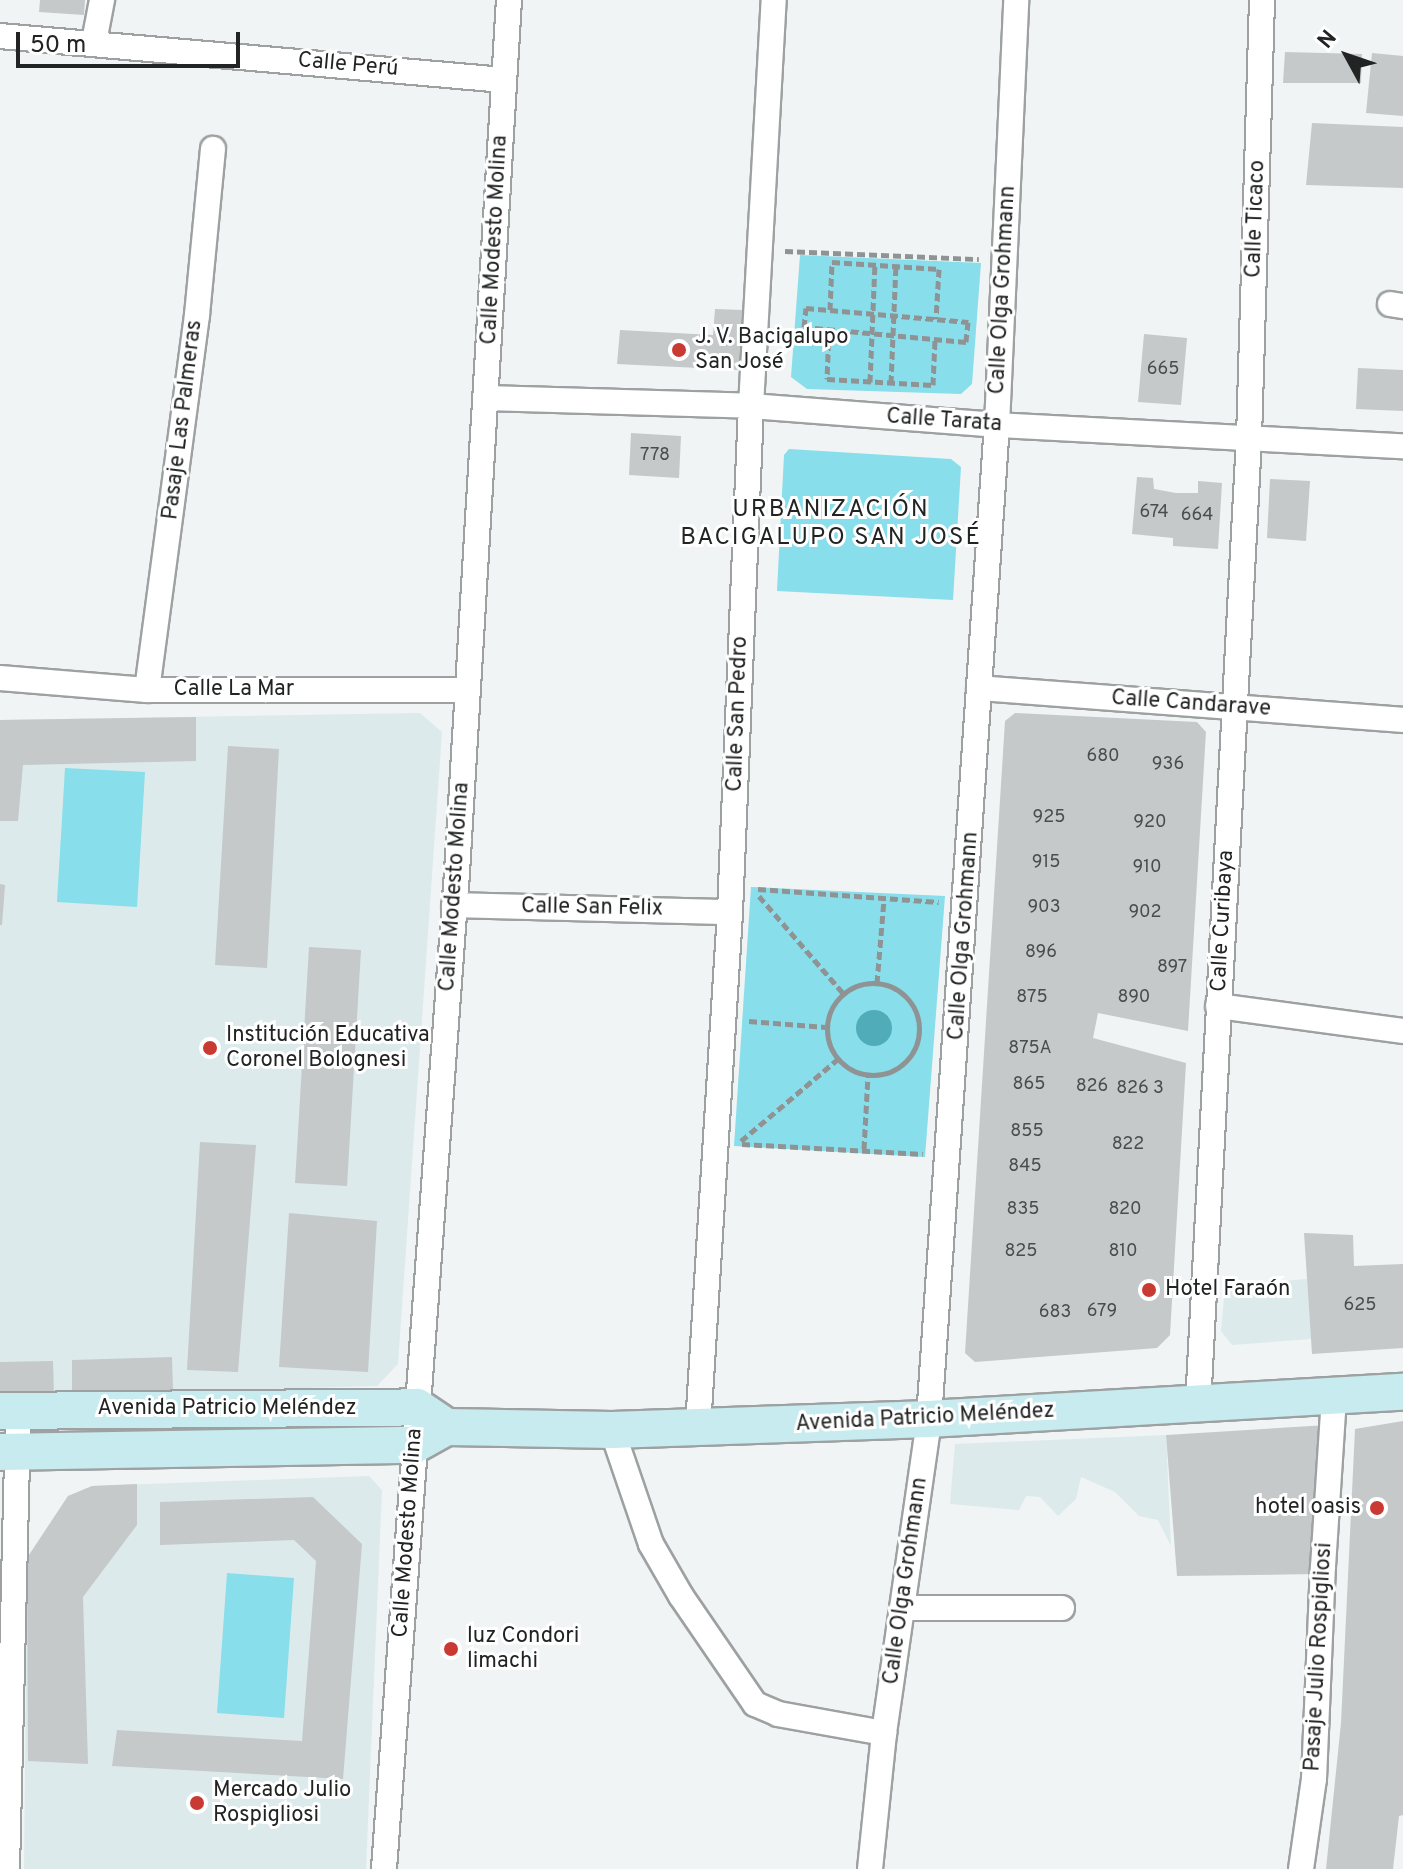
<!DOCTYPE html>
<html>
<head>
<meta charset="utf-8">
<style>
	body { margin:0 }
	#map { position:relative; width:1403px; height:1869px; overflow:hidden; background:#f0f4f5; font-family:Overpass,sans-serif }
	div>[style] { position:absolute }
	.built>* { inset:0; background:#dceaec }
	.green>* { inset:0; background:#88deea }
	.water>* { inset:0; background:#50acb9 }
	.round { border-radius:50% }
	.building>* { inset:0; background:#c5c9ca }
	.path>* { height:5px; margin-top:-2.5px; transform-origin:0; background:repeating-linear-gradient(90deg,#909393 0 8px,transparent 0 12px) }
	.path>.ring { margin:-2.5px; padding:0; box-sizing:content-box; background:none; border:5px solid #909393; border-radius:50% }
	.roads { filter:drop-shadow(2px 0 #9da1a2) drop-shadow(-2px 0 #9da1a2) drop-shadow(0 2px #9da1a2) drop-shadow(0 -2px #9da1a2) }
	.street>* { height:24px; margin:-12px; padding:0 12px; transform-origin:12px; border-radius:12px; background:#fff }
	.secondary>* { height:36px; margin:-18px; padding:0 18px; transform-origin:18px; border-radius:18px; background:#c7ebef }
	.dots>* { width:22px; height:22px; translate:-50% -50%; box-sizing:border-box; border:4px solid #fff; border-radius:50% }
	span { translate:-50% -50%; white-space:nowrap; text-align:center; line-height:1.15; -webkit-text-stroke:6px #fff; paint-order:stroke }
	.number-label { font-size:18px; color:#4b4c4d }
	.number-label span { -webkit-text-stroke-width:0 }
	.street-label { font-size:22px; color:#222323 }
	.poi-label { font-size:22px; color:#222323 }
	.left { translate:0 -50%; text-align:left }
	.right { translate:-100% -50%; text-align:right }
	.neighbourhood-label { font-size:24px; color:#222323; letter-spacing:2px }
	.north { position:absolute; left:1307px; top:16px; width:80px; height:80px; -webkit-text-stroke:6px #fff; paint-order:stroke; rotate:310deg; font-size:22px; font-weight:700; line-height:32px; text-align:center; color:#222323 }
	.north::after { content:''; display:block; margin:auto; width:28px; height:36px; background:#222323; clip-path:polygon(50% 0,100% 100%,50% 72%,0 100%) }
	.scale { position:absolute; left:16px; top:32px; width:224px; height:36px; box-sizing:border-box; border:4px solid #222323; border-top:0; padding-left:10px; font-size:24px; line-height:28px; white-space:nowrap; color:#222323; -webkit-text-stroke:6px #fff; paint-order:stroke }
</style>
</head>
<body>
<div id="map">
	<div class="built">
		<div style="clip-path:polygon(420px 713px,442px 732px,398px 1364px,377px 1386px,0 1397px,0 720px)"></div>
		<div style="clip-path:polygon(1307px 1279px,1311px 1339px,1232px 1345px,1221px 1331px,1225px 1286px)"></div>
		<div style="clip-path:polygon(1166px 1435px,1171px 1546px,1158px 1520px,1139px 1516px,1115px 1492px,1081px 1477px,1076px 1499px,1058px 1516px,1040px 1497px,1026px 1496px,1019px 1510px,950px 1504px,955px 1444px)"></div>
		<div style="clip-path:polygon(369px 1476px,382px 1490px,366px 1869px,24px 1869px,27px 1558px,68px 1496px,92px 1486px)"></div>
	</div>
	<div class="green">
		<div style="clip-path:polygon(800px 255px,981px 263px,972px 384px,961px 394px,807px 389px,791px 377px)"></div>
		<div style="clip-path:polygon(789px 449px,951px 459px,961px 467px,953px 600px,777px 591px,784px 455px)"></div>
		<div style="clip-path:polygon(65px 768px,145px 772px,137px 907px,57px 902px)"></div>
		<div style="clip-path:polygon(751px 887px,945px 896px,925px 1157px,734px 1146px)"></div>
		<div style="clip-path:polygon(227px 1573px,294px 1578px,284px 1718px,217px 1713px)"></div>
	</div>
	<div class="water">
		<div class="round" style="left:856px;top:1010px;width:36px;height:36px"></div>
	</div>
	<div class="building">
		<div style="clip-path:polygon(40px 0,85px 0,84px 15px,39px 12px)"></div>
		<div style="clip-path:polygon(1285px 52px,1362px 54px,1361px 83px,1283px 83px)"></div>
		<div style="clip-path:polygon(1372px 53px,1403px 56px,1403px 116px,1366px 113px)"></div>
		<div style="clip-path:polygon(1312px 123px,1403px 127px,1403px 188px,1306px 185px)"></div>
		<div style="clip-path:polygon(715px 309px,743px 310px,739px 370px,617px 364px,620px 330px,713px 335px)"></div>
		<div style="clip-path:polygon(1144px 334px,1187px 338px,1181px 405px,1138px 402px)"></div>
		<div style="clip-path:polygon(1358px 368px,1403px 370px,1403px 411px,1356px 409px)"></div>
		<div style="clip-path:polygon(631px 433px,681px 436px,679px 478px,629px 475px)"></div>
		<div style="clip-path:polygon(1137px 477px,1153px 478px,1154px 489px,1176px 493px,1198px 493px,1198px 481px,1222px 483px,1218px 549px,1173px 546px,1173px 538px,1132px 534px)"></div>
		<div style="clip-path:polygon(1270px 479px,1310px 481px,1306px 541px,1267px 538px)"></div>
		<div style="clip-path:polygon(1015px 713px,1197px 722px,1206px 732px,1188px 1031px,1098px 1013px,1093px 1038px,1186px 1063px,1170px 1335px,1157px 1348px,975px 1362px,965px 1353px,1005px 721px)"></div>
		<div style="clip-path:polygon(196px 717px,196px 761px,23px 765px,18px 821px,0 821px,0 720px)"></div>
		<div style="clip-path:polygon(228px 746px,279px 749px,267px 968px,215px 965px)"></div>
		<div style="clip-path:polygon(0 884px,5px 885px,2px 925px,0 925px)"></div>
		<div style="clip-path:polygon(309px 947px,361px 950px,347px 1186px,295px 1183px)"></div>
		<div style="clip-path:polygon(200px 1142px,256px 1145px,238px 1372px,187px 1370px)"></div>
		<div style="clip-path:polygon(289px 1213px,377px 1221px,368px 1372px,279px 1367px)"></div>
		<div style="clip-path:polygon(1304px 1233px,1353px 1235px,1354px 1266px,1403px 1264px,1403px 1348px,1312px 1354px)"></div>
		<div style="clip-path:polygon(172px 1357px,173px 1392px,72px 1395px,72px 1360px)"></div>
		<div style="clip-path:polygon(53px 1361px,54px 1395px,0 1397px,0 1362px)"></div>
		<div style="clip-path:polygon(1403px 1421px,1403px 1815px,1399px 1816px,1393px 1869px,1326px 1869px,1341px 1723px,1355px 1429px)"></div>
		<div style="clip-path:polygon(1327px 1425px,1316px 1574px,1177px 1576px,1166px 1435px)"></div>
		<div style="clip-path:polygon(137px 1484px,137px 1525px,83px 1597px,88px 1764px,28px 1761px,27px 1558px,68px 1496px,92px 1486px)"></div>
		<div style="clip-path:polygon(313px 1497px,362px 1544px,343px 1779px,112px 1766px,117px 1730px,302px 1741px,316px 1561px,294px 1540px,160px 1545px,160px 1502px)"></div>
	</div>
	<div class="path">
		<div style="left:785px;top:251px;width:194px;rotate:2.4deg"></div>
		<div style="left:806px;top:308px;width:163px;rotate:4.9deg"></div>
		<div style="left:968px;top:322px;width:20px;rotate:96deg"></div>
		<div style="left:966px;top:342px;width:163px;rotate:-174.7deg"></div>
		<div style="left:804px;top:327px;width:19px;rotate:-84deg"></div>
		<div style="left:830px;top:310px;width:48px;rotate:-87.6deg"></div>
		<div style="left:832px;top:262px;width:107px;rotate:3.7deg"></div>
		<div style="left:939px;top:269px;width:50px;rotate:93.4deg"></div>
		<div style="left:829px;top:330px;width:49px;rotate:92.3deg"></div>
		<div style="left:827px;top:379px;width:106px;rotate:3.2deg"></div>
		<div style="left:933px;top:385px;width:46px;rotate:-87.5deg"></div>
		<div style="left:870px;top:382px;width:118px;rotate:-87.6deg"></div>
		<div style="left:891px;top:383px;width:117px;rotate:-87.6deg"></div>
		<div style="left:758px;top:889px;width:181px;rotate:4.1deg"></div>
		<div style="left:759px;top:896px;width:128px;rotate:49.1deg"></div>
		<div class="ring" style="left:827px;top:983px;width:87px;height:87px"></div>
		<div style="left:877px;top:983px;width:84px;rotate:-85.2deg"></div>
		<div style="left:749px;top:1021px;width:77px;rotate:4.5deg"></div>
		<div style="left:741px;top:1141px;width:127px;rotate:-40.2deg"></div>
		<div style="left:742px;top:1144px;width:181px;rotate:3.2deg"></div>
		<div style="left:864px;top:1149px;width:74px;rotate:-86.9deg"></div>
	</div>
	<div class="roads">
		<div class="street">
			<div style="left:0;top:36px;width:506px;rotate:4.99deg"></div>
			<div style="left:94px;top:42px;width:43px;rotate:-79.2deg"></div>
			<div style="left:1390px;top:304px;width:13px;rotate:9deg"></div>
			<div style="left:486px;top:398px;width:265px;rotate:1.7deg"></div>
			<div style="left:751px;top:406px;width:247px;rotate:4.4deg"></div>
			<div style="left:997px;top:425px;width:407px;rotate:3deg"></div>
			<div style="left:0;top:678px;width:147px;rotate:4.7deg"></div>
			<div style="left:147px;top:690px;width:321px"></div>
			<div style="left:979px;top:688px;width:425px;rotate:4.3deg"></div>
			<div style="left:147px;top:690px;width:378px;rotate:-82.4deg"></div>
			<div style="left:197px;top:315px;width:167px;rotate:-84.5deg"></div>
			<div style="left:454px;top:905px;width:276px;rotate:1.5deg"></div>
			<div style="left:1218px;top:1006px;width:187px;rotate:7.7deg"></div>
			<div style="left:1198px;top:1405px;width:968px;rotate:-86.98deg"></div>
			<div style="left:1249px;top:438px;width:438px;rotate:-88.3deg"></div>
			<div style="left:698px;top:1427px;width:516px;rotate:-86.44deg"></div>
			<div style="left:730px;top:912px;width:506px;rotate:-87.62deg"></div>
			<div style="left:751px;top:406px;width:407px;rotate:-86.8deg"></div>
			<div style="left:612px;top:1430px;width:120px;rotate:71.1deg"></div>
			<div style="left:651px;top:1544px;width:60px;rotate:60deg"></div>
			<div style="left:681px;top:1596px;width:131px;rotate:55.6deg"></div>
			<div style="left:755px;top:1704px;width:25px;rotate:23deg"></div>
			<div style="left:778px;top:1714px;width:108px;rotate:10.2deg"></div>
			<div style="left:902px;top:1608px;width:160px"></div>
			<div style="left:7px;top:1869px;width:458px;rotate:-88.6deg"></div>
			<div style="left:384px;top:1869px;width:1000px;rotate:-85.81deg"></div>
			<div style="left:457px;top:872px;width:874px;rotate:-86.59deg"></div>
			<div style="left:870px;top:1869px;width:137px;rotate:-84.1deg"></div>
			<div style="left:884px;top:1733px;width:317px;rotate:-81.8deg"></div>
			<div style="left:929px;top:1419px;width:996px;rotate:-86.09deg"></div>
			<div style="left:997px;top:425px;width:425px;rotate:-87.4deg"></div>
			<div style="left:1301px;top:1869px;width:91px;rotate:-81.8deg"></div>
			<div style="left:1314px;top:1779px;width:212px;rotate:-87.6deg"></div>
			<div style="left:1323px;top:1567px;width:171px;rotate:-86.3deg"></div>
		</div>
		<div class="secondary">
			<div style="left:0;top:1411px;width:417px;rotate:-0.5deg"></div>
			<div style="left:417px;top:1407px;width:36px;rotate:34deg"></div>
			<div style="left:0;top:1452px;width:414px;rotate:-1deg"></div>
			<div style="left:414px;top:1445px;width:38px;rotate:-29deg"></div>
			<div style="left:447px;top:1427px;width:165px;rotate:1deg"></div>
			<div style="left:612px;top:1430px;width:317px;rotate:-2deg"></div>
			<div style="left:929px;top:1419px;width:475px;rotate:-3.3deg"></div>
		</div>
	</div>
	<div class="dots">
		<div style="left:679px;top:350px;background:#c83a32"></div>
		<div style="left:210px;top:1048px;background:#c83a32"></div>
		<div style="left:1149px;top:1290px;background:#c83a32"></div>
		<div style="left:1377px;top:1508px;background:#c83a32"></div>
		<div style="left:451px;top:1649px;background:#c83a32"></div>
		<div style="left:197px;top:1803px;background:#c83a32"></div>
	</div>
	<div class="number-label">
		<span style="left:1163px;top:370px">665</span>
		<span style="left:655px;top:456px">778</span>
		<span style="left:1154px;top:513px">674</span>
		<span style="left:1197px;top:516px">664</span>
		<span style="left:1103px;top:757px">680</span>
		<span style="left:1168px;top:765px">936</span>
		<span style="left:1049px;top:818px">925</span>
		<span style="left:1150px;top:823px">920</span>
		<span style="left:1046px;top:863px">915</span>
		<span style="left:1147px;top:868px">910</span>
		<span style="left:1044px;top:908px">903</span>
		<span style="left:1145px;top:913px">902</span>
		<span style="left:1041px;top:953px">896</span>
		<span style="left:1172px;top:968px">897</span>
		<span style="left:1032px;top:998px">875</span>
		<span style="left:1134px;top:998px">890</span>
		<span style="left:1030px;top:1049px">875A</span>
		<span style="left:1029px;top:1085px">865</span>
		<span style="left:1092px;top:1087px">826</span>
		<span style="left:1140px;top:1089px">826 3</span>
		<span style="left:1027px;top:1132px">855</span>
		<span style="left:1128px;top:1145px">822</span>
		<span style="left:1025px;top:1167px">845</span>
		<span style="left:1023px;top:1210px">835</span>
		<span style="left:1125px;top:1210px">820</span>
		<span style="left:1021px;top:1252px">825</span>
		<span style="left:1123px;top:1252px">810</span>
		<span style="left:1360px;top:1306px">625</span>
		<span style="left:1102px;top:1312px">679</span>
		<span style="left:1055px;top:1313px">683</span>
	</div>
	<div class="street-label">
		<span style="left:348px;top:65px;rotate:5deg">Calle Perú</span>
		<span style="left:1256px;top:219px;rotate:-88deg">Calle Ticaco</span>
		<span style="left:495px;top:240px;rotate:-87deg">Calle Modesto Molina</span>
		<span style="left:1003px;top:290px;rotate:-87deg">Calle Olga Grohmann</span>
		<span style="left:183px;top:420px;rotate:-83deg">Pasaje Las Palmeras</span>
		<span style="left:944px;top:421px;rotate:4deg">Calle Tarata</span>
		<span style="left:234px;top:690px">Calle La Mar</span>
		<span style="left:1191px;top:704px;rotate:4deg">Calle Candarave</span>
		<span style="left:738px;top:714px;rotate:-88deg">Calle San Pedro</span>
		<span style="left:455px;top:887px;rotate:-86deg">Calle Modesto Molina</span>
		<span style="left:592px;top:908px;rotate:1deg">Calle San Felix</span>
		<span style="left:1223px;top:921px;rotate:-87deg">Calle Curibaya</span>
		<span style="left:964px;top:936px;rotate:-86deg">Calle Olga Grohmann</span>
		<span style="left:227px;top:1409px">Avenida Patricio Meléndez</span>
		<span style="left:925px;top:1418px;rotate:-3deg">Avenida Patricio Meléndez</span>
		<span style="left:408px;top:1533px;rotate:-86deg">Calle Modesto Molina</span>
		<span style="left:906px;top:1581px;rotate:-82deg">Calle Olga Grohmann</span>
		<span style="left:1319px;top:1657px;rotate:-87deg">Pasaje Julio Rospigliosi</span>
	</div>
	<div class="poi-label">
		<span class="left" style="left:695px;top:350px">J. V. Bacigalupo<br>San José</span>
		<span class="left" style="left:226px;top:1048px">Institución Educativa<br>Coronel Bolognesi</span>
		<span class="left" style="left:1165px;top:1290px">Hotel Faraón</span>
		<span class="right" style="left:1361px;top:1508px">hotel oasis</span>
		<span class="left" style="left:467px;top:1649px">luz Condori<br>limachi</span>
		<span class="left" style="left:213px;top:1803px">Mercado Julio<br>Rospigliosi</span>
	</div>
	<div class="neighbourhood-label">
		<span style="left:831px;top:525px">URBANIZACIÓN<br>BACIGALUPO SAN JOSÉ</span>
	</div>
	<div class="north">N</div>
	<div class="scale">50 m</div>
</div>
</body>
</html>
